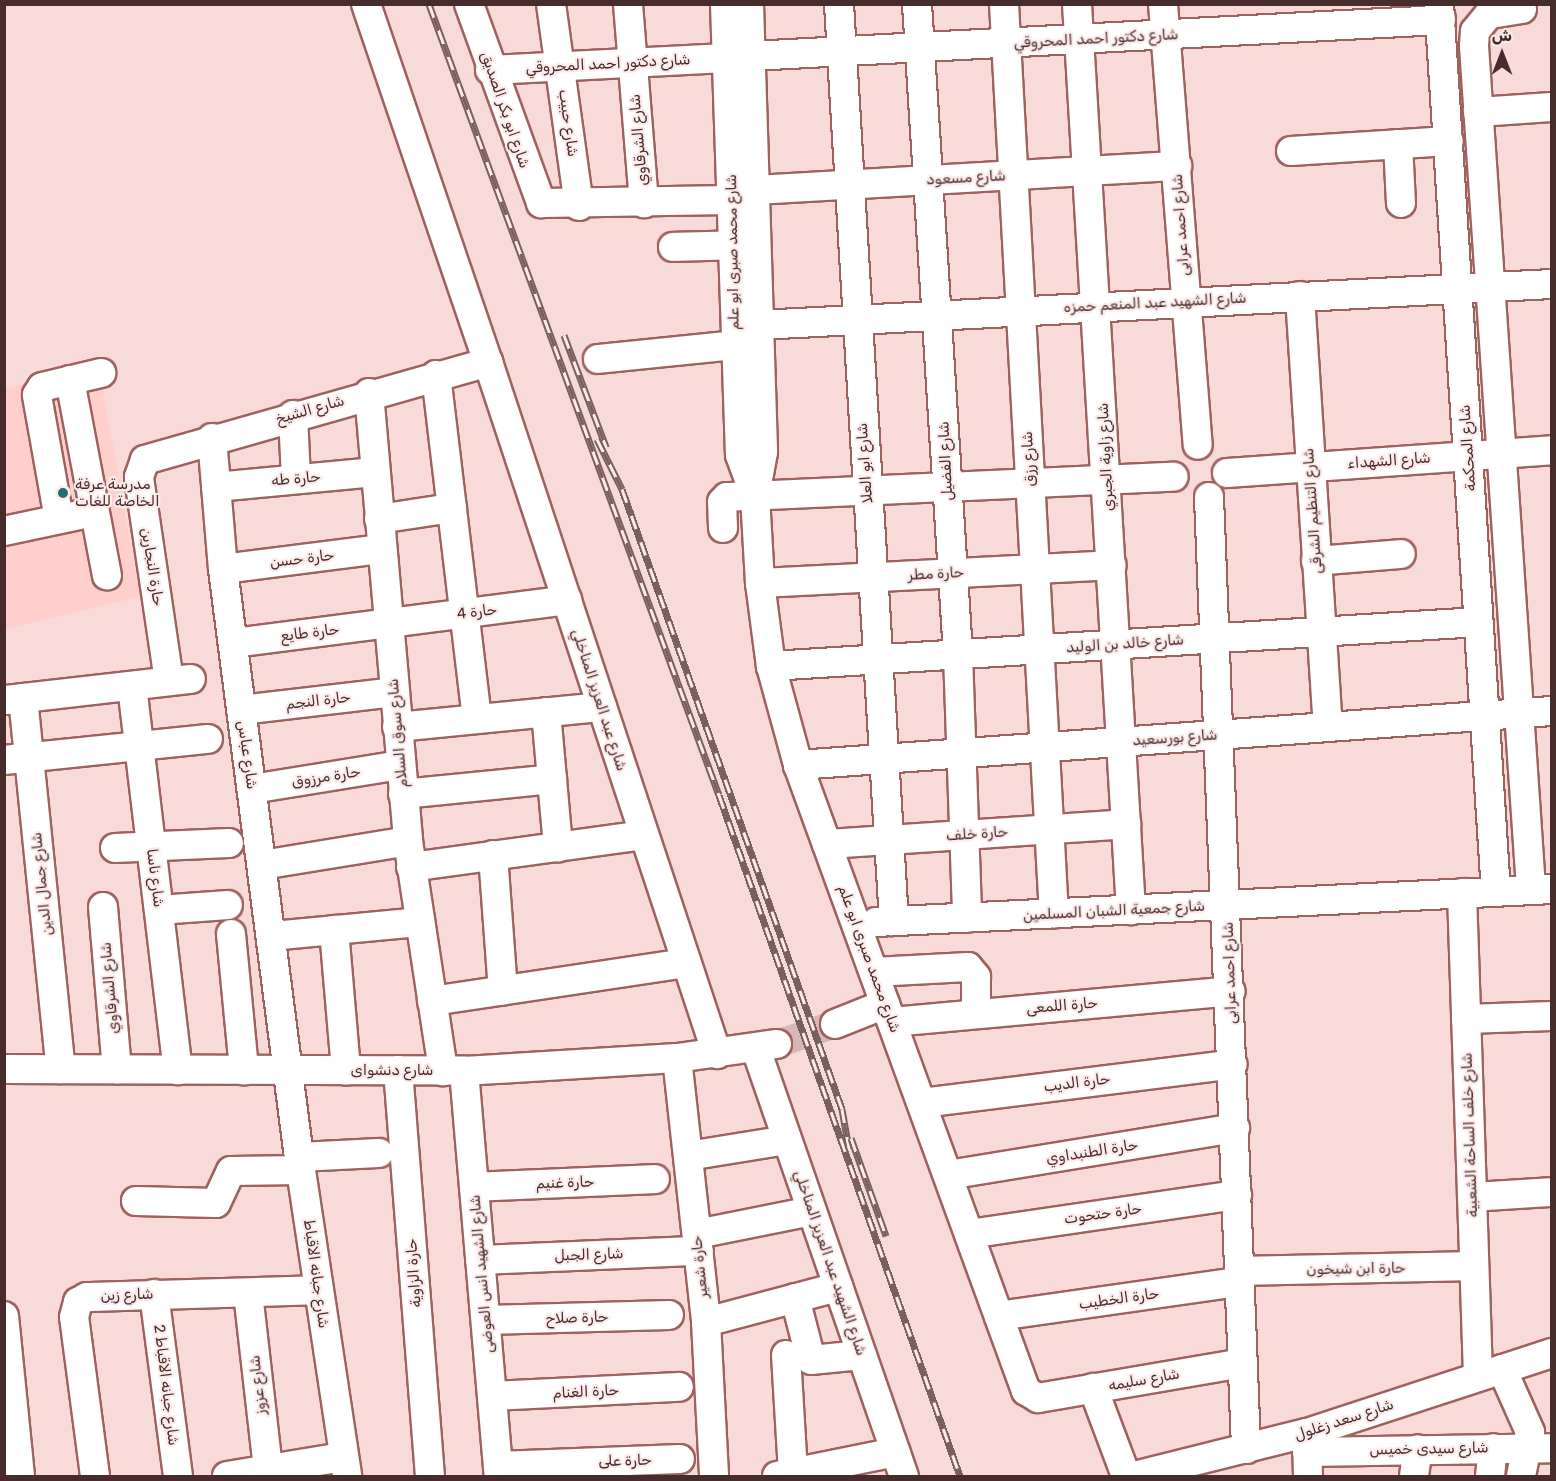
<!DOCTYPE html>
<html>
<head>
<meta charset="utf-8">
<style>
	body { margin:0 }
	#map { position:relative; width:1556px; height:1481px; overflow:hidden; background:#f8dbd9; font-family:Rubik,Cairo,sans-serif }
	div>[style] { position:absolute }
	.built>* { inset:0; background:#ffcfcb }
	.minor-tunnel>* { height:28px; margin-top:-14px; transform-origin:0; background:repeating-linear-gradient(90deg,#d5b8b6 0 28px,transparent 0 42px) }
	.roads { filter:drop-shadow(2px 0 #9f615d) drop-shadow(-2px 0 #9f615d) drop-shadow(0 2px #9f615d) drop-shadow(0 -2px #9f615d) }
	.minor>* { height:28px; margin:-14px; padding:0 14px; transform-origin:14px; border-radius:14px; background:#fff }
	.rail>* { height:7px; margin-top:-3.5px; transform-origin:0; background:repeating-linear-gradient(90deg,#fbeceb 0 14px,#7b5f5e 0 28px); box-sizing:border-box; border-block:2px solid #7b5f5e }
	.dots>* { width:16px; height:16px; translate:-50% -50%; box-sizing:border-box; border:3px solid #fbeceb; border-radius:50% }
	span { translate:-50% -50%; white-space:nowrap; text-align:center; line-height:1.15; -webkit-text-stroke:4.5px #fbeceb; paint-order:stroke }
	.street-label { font-size:15px; color:#482c2b }
	.poi-label { font-size:15px; color:#482c2b }
	.left { translate:0 -50%; text-align:left }
	.frame { position:absolute; inset:0; border:6px solid #482c2b; pointer-events:none }
	.north { position:absolute; left:1472px; top:24px; width:60px; height:60px; -webkit-text-stroke:4px #fbeceb; paint-order:stroke; rotate:0deg; font-size:16px; font-weight:700; line-height:24px; text-align:center; color:#482c2b }
	.north::after { content:''; display:block; margin:auto; width:21px; height:27px; background:#482c2b; clip-path:polygon(50% 0,100% 100%,50% 72%,0 100%) }
</style>
</head>
<body>
<div id="map">
	<div class="built">
		<div style="clip-path:polygon(99px 367px,140px 597px,5px 629px,4px 389px)"></div>
	</div>
	<div class="minor-tunnel">
		<div style="left:777px;top:1044px;width:61px;rotate:-19deg"></div>
	</div>
	<div class="roads">
		<div class="minor">
			<div style="left:366px;top:4px;width:378px;rotate:71.2deg"></div>
			<div style="left:469px;top:4px;width:212px;rotate:70.1deg"></div>
			<div style="left:541px;top:203px;width:191px;rotate:-0.9deg"></div>
			<div style="left:551px;top:4px;width:204px;rotate:82.1deg"></div>
			<div style="left:628px;top:4px;width:200px;rotate:85.4deg"></div>
			<div style="left:725px;top:4px;width:451px;rotate:88.1deg"></div>
			<div style="left:740px;top:455px;width:44px;rotate:69.9deg"></div>
			<div style="left:749px;top:4px;width:448px;rotate:88.2deg"></div>
			<div style="left:763px;top:452px;width:45px;rotate:100.3deg"></div>
			<div style="left:755px;top:496px;width:87px;rotate:86.7deg"></div>
			<div style="left:760px;top:583px;width:84px;rotate:82.5deg"></div>
			<div style="left:771px;top:666px;width:103px;rotate:74.7deg"></div>
			<div style="left:798px;top:765px;width:666px;rotate:69.99deg"></div>
			<div style="left:1026px;top:1391px;width:14px;rotate:30deg"></div>
			<div style="left:1038px;top:1398px;width:207px;rotate:-9.7deg"></div>
			<div style="left:839px;top:4px;width:919px;rotate:86.57deg"></div>
			<div style="left:917px;top:4px;width:651px;rotate:86.39deg"></div>
			<div style="left:958px;top:654px;width:264px;rotate:88deg"></div>
			<div style="left:1004px;top:4px;width:911px;rotate:86.86deg"></div>
			<div style="left:1077px;top:4px;width:908px;rotate:86.59deg"></div>
			<div style="left:1163px;top:4px;width:442px;rotate:85.5deg"></div>
			<div style="left:1439px;top:4px;width:890px;rotate:86.33deg"></div>
			<div style="left:1522px;top:9px;width:33px;rotate:171deg"></div>
			<div style="left:1489px;top:14px;width:22px;rotate:129deg"></div>
			<div style="left:1475px;top:31px;width:15px;rotate:94deg"></div>
			<div style="left:1474px;top:46px;width:845px;rotate:86.13deg"></div>
			<div style="left:751px;top:56px;width:691px;rotate:-2.99deg"></div>
			<div style="left:490px;top:70px;width:237px;rotate:-2.9deg"></div>
			<div style="left:1478px;top:112px;width:74px;rotate:-3.9deg"></div>
			<div style="left:1398px;top:144px;width:59px;rotate:87.1deg"></div>
			<div style="left:1291px;top:151px;width:158px;rotate:-3.6deg"></div>
			<div style="left:756px;top:190px;width:422px;rotate:-3.3deg"></div>
			<div style="left:673px;top:247px;width:79px;rotate:-1.5deg"></div>
			<div style="left:1300px;top:296px;width:431px;rotate:86.3deg"></div>
			<div style="left:759px;top:325px;width:794px;rotate:-2.96deg"></div>
			<div style="left:598px;top:359px;width:138px;rotate:-5.8deg"></div>
			<div style="left:436px;top:375px;width:346px;rotate:83.2deg"></div>
			<div style="left:70px;top:380px;width:199px;rotate:79.3deg"></div>
			<div style="left:369px;top:393px;width:450px;rotate:85deg"></div>
			<div style="left:408px;top:841px;width:233px;rotate:81.3deg"></div>
			<div style="left:293px;top:415px;width:64px;rotate:87.3deg"></div>
			<div style="left:212px;top:438px;width:131px;rotate:85.2deg"></div>
			<div style="left:223px;top:569px;width:593px;rotate:82.64deg"></div>
			<div style="left:299px;top:1157px;width:323px;rotate:81.4deg"></div>
			<div style="left:1227px;top:473px;width:326px;rotate:-4deg"></div>
			<div style="left:216px;top:487px;width:160px;rotate:-5.4deg"></div>
			<div style="left:1209px;top:497px;width:953px;rotate:87.77deg"></div>
			<div style="left:59px;top:519px;width:126px;rotate:-100.1deg"></div>
			<div style="left:37px;top:395px;width:9px;rotate:-58deg"></div>
			<div style="left:42px;top:387px;width:61px;rotate:-13.3deg"></div>
			<div style="left:379px;top:519px;width:74px;rotate:-8.6deg"></div>
			<div style="left:723px;top:528px;width:26px;rotate:-92deg"></div>
			<div style="left:722px;top:502px;width:7px;rotate:-45deg"></div>
			<div style="left:727px;top:497px;width:447px;rotate:-2.6deg"></div>
			<div style="left:4px;top:531px;width:77px;rotate:-12deg"></div>
			<div style="left:1316px;top:561px;width:85px;rotate:-4.7deg"></div>
			<div style="left:223px;top:569px;width:160px;rotate:-7.2deg"></div>
			<div style="left:760px;top:583px;width:352px;rotate:-2.9deg"></div>
			<div style="left:233px;top:643px;width:337px;rotate:-7.3deg"></div>
			<div style="left:771px;top:666px;width:709px;rotate:-3.56deg"></div>
			<div style="left:169px;top:681px;width:206px;rotate:-98.4deg"></div>
			<div style="left:139px;top:477px;width:18px;rotate:-71deg"></div>
			<div style="left:145px;top:460px;width:357px;rotate:-15.9deg"></div>
			<div style="left:488px;top:362px;width:729px;rotate:71.69deg"></div>
			<div style="left:132px;top:686px;width:387px;rotate:83.2deg"></div>
			<div style="left:23px;top:698px;width:373px;rotate:84.2deg"></div>
			<div style="left:6px;top:700px;width:186px;rotate:-6.5deg"></div>
			<div style="left:241px;top:710px;width:154px;rotate:-6.7deg"></div>
			<div style="left:546px;top:712px;width:136px;rotate:84.9deg"></div>
			<div style="left:397px;top:727px;width:206px;rotate:-5.6deg"></div>
			<div style="left:4px;top:760px;width:205px;rotate:-5.9deg"></div>
			<div style="left:798px;top:765px;width:756px;rotate:-4.1deg"></div>
			<div style="left:252px;top:789px;width:150px;rotate:-9.2deg"></div>
			<div style="left:403px;top:794px;width:150px;rotate:-5.7deg"></div>
			<div style="left:827px;top:844px;width:300px;rotate:-3.8deg"></div>
			<div style="left:115px;top:848px;width:114px;rotate:-2.5deg"></div>
			<div style="left:493px;top:855px;width:136px;rotate:85.8deg"></div>
			<div style="left:262px;top:865px;width:148px;rotate:-9.3deg"></div>
			<div style="left:411px;top:867px;width:235px;rotate:-7.8deg"></div>
			<div style="left:1462px;top:893px;width:483px;rotate:88.1deg"></div>
			<div style="left:103px;top:907px;width:163px;rotate:85.1deg"></div>
			<div style="left:159px;top:910px;width:69px;rotate:-4.1deg"></div>
			<div style="left:876px;top:922px;width:677px;rotate:-2.79deg"></div>
			<div style="left:334px;top:930px;width:141px;rotate:85.1deg"></div>
			<div style="left:231px;top:934px;width:137px;rotate:84.5deg"></div>
			<div style="left:271px;top:936px;width:150px;rotate:-5.4deg"></div>
			<div style="left:874px;top:972px;width:94px;rotate:-3deg"></div>
			<div style="left:968px;top:967px;width:13px;rotate:51deg"></div>
			<div style="left:976px;top:977px;width:37px;rotate:90deg"></div>
			<div style="left:432px;top:1001px;width:257px;rotate:-8.5deg"></div>
			<div style="left:1466px;top:1019px;width:86px;rotate:-2deg"></div>
			<div style="left:892px;top:1022px;width:340px;rotate:-5.2deg"></div>
			<div style="left:835px;top:1024px;width:54px;rotate:-21.8deg"></div>
			<div style="left:756px;top:1049px;width:452px;rotate:70.9deg"></div>
			<div style="left:677px;top:1058px;width:266px;rotate:83.7deg"></div>
			<div style="left:706px;top:1322px;width:154px;rotate:87deg"></div>
			<div style="left:4px;top:1069px;width:460px;rotate:0.2deg"></div>
			<div style="left:464px;top:1071px;width:213px;rotate:-3.5deg"></div>
			<div style="left:677px;top:1058px;width:101px;rotate:-8deg"></div>
			<div style="left:398px;top:1070px;width:407px;rotate:85.5deg"></div>
			<div style="left:464px;top:1071px;width:407px;rotate:85.1deg"></div>
			<div style="left:922px;top:1103px;width:313px;rotate:-7.1deg"></div>
			<div style="left:688px;top:1156px;width:100px;rotate:-9.2deg"></div>
			<div style="left:299px;top:1157px;width:80px;rotate:-2.9deg"></div>
			<div style="left:948px;top:1175px;width:291px;rotate:-9.3deg"></div>
			<div style="left:474px;top:1187px;width:181px;rotate:-2.5deg"></div>
			<div style="left:1472px;top:1197px;width:80px;rotate:-3.6deg"></div>
			<div style="left:136px;top:1201px;width:80px;rotate:1.4deg"></div>
			<div style="left:216px;top:1203px;width:35px;rotate:-65deg"></div>
			<div style="left:231px;top:1171px;width:70px;rotate:-0.8deg"></div>
			<div style="left:697px;top:1234px;width:117px;rotate:-11.3deg"></div>
			<div style="left:969px;top:1234px;width:271px;rotate:-8.3deg"></div>
			<div style="left:480px;top:1260px;width:219px;rotate:-2.4deg"></div>
			<div style="left:1239px;top:1271px;width:235px;rotate:-1.2deg"></div>
			<div style="left:248px;top:1293px;width:184px;rotate:83.5deg"></div>
			<div style="left:154px;top:1294px;width:184px;rotate:82.5deg"></div>
			<div style="left:795px;top:1298px;width:64px;rotate:75.5deg"></div>
			<div style="left:811px;top:1360px;width:51px;rotate:-5.6deg"></div>
			<div style="left:4px;top:1316px;width:161px;rotate:84.3deg"></div>
			<div style="left:999px;top:1316px;width:242px;rotate:-8.1deg"></div>
			<div style="left:486px;top:1320px;width:183px;rotate:-1.6deg"></div>
			<div style="left:706px;top:1322px;width:137px;rotate:-14.9deg"></div>
			<div style="left:786px;top:1355px;width:118px;rotate:86.6deg"></div>
			<div style="left:1502px;top:1369px;width:69px;rotate:66deg"></div>
			<div style="left:1530px;top:1432px;width:45px;rotate:101.6deg"></div>
			<div style="left:1093px;top:1388px;width:94px;rotate:69.4deg"></div>
			<div style="left:492px;top:1396px;width:187px;rotate:-2.8deg"></div>
			<div style="left:1307px;top:1433px;width:43px;rotate:88.7deg"></div>
			<div style="left:1307px;top:1452px;width:245px;rotate:-0.9deg"></div>
			<div style="left:498px;top:1466px;width:182px;rotate:-2.2deg"></div>
			<div style="left:95px;top:1476px;width:160px;rotate:-97.5deg"></div>
			<div style="left:74px;top:1317px;width:16px;rotate:-75deg"></div>
			<div style="left:78px;top:1302px;width:10px;rotate:-29deg"></div>
			<div style="left:87px;top:1297px;width:231px;rotate:-1.7deg"></div>
			<div style="left:227px;top:1476px;width:118px;rotate:-9.3deg"></div>
			<div style="left:777px;top:1476px;width:121px;rotate:-11.4deg"></div>
			<div style="left:1134px;top:1476px;width:178px;rotate:-14deg"></div>
			<div style="left:1307px;top:1433px;width:258px;rotate:-18.1deg"></div>
			<div style="left:1414px;top:1476px;width:27px;rotate:-82deg"></div>
			<div style="left:1490px;top:1476px;width:28px;rotate:-84deg"></div>
		</div>
	</div>
	<div class="rail">
		<div style="left:429px;top:4px;width:842px;rotate:69.87deg"></div>
		<div style="left:719px;top:795px;width:722px;rotate:70.51deg"></div>
		<div style="left:564px;top:335px;width:120px;rotate:69.4deg"></div>
		<div style="left:597px;top:439px;width:56px;rotate:63.4deg"></div>
		<div style="left:622px;top:489px;width:658px;rotate:70.46deg"></div>
		<div style="left:842px;top:1109px;width:40px;rotate:80deg"></div>
		<div style="left:851px;top:1138px;width:104px;rotate:70.3deg"></div>
	</div>
	<div class="dots">
		<div style="left:63px;top:493px;background:#226d73"></div>
	</div>
	<div class="street-label">
		<span style="left:1096px;top:39px;rotate:-3deg">شارع دكتور احمد المحروقي</span>
		<span style="left:608px;top:64px;rotate:-3deg">شارع دكتور احمد المحروقي</span>
		<span style="left:505px;top:110px;rotate:71deg">شارع ابو بكر الصديق</span>
		<span style="left:568px;top:123px;rotate:82deg">شارع حبيب</span>
		<span style="left:639px;top:140px;rotate:-95deg">شارع الشرقاوي</span>
		<span style="left:966px;top:178px;rotate:-3deg">شارع مسعود</span>
		<span style="left:1181px;top:225px;rotate:-94deg">شارع احمد عرابى</span>
		<span style="left:733px;top:252px;rotate:-91deg">شارع محمد صبرى ابو علم</span>
		<span style="left:1155px;top:303px;rotate:-3deg">شارع الشهيد عبد المنعم حمزه</span>
		<span style="left:310px;top:410px;rotate:-16deg">شارع الشيخ</span>
		<span style="left:1468px;top:448px;rotate:-94deg">شارع المحكمة</span>
		<span style="left:1106px;top:457px;rotate:-93deg">شارع زاوية الجبري</span>
		<span style="left:1029px;top:459px;rotate:-93deg">شارع رزق</span>
		<span style="left:946px;top:461px;rotate:-93deg">شارع الفضيل</span>
		<span style="left:1389px;top:461px;rotate:-4deg">شارع الشهداء</span>
		<span style="left:865px;top:463px;rotate:-94deg">شارع ابو العلا</span>
		<span style="left:296px;top:479px;rotate:-5deg">حارة طه</span>
		<span style="left:1313px;top:511px;rotate:-94deg">شارع التنظيم الشرقى</span>
		<span style="left:302px;top:559px;rotate:-7deg">حارة حسن</span>
		<span style="left:152px;top:567px;rotate:81deg">حارة النجارين</span>
		<span style="left:936px;top:574px;rotate:-3deg">حارة مطر</span>
		<span style="left:477px;top:612px;rotate:-7deg">حارة 4</span>
		<span style="left:310px;top:633px;rotate:-7deg">حارة طايع</span>
		<span style="left:1125px;top:644px;rotate:-4deg">شارع خالد بن الوليد</span>
		<span style="left:599px;top:700px;rotate:72deg">شارع عبد العزيز المناخلي</span>
		<span style="left:318px;top:701px;rotate:-7deg">حارة النجم</span>
		<span style="left:398px;top:733px;rotate:-95deg">شارع سوق السلام</span>
		<span style="left:1175px;top:738px;rotate:-4deg">شارع بورسعيد</span>
		<span style="left:247px;top:755px;rotate:82deg">شارع عباس</span>
		<span style="left:326px;top:777px;rotate:-9deg">حارة مرزوق</span>
		<span style="left:977px;top:834px;rotate:-4deg">حارة خلف</span>
		<span style="left:155px;top:878px;rotate:83deg">شارع ناسا</span>
		<span style="left:42px;top:884px;rotate:-96deg">شارع جمال الدين</span>
		<span style="left:1114px;top:911px;rotate:-3deg">شارع جمعية الشبان المسلمين</span>
		<span style="left:869px;top:959px;rotate:70deg">شارع محمد صبرى ابو علم</span>
		<span style="left:1230px;top:973px;rotate:-92deg">شارع احمد عرابى</span>
		<span style="left:110px;top:988px;rotate:-95deg">شارع الشرقاوي</span>
		<span style="left:1062px;top:1006px;rotate:-5deg">حارة اللمعى</span>
		<span style="left:392px;top:1071px">شارع دنشواى</span>
		<span style="left:1077px;top:1083px;rotate:-7deg">حارة الديب</span>
		<span style="left:1470px;top:1135px;rotate:-92deg">شارع خلف الساحة الشعبية</span>
		<span style="left:1092px;top:1152px;rotate:-9deg">حارة الطنبداوي</span>
		<span style="left:565px;top:1183px;rotate:-2deg">حارة غنيم</span>
		<span style="left:1103px;top:1214px;rotate:-8deg">حارة حتحوت</span>
		<span style="left:589px;top:1255px;rotate:-2deg">شارع الجبل</span>
		<span style="left:830px;top:1263px;rotate:71deg">شارع الشهيد عبد العزيز المناخلي</span>
		<span style="left:700px;top:1267px;rotate:-96deg">حارة شعير</span>
		<span style="left:1356px;top:1269px;rotate:-1deg">حارة ابن شيخون</span>
		<span style="left:414px;top:1273px;rotate:-94deg">حارة الزاوية</span>
		<span style="left:316px;top:1274px;rotate:82deg">شارع جبانه الاقباط</span>
		<span style="left:482px;top:1274px;rotate:-95deg">شارع الشهيد انس العوضى</span>
		<span style="left:127px;top:1295px;rotate:-2deg">شارع زين</span>
		<span style="left:1119px;top:1299px;rotate:-8deg">حارة الخطيب</span>
		<span style="left:577px;top:1318px;rotate:-2deg">حارة صلاح</span>
		<span style="left:1144px;top:1380px;rotate:-10deg">شارع سليمه</span>
		<span style="left:166px;top:1385px;rotate:83deg">شارع جبانه الاقباط 2</span>
		<span style="left:258px;top:1385px;rotate:-96deg">شارع عزوز</span>
		<span style="left:586px;top:1392px;rotate:-3deg">حارة الغنام</span>
		<span style="left:1344px;top:1420px;rotate:-18deg">شارع سعد زغلول</span>
		<span style="left:1429px;top:1449px;rotate:-1deg">شارع سيدى خميس</span>
		<span style="left:625px;top:1461px;rotate:-2deg">حارة على</span>
	</div>
	<div class="poi-label">
		<span class="left" style="left:75px;top:493px">مدرسة عرفة<br>الخاصة للغات</span>
	</div>
	<div class="frame"></div>
	<div class="north">ش</div>
</div>
</body>
</html>
